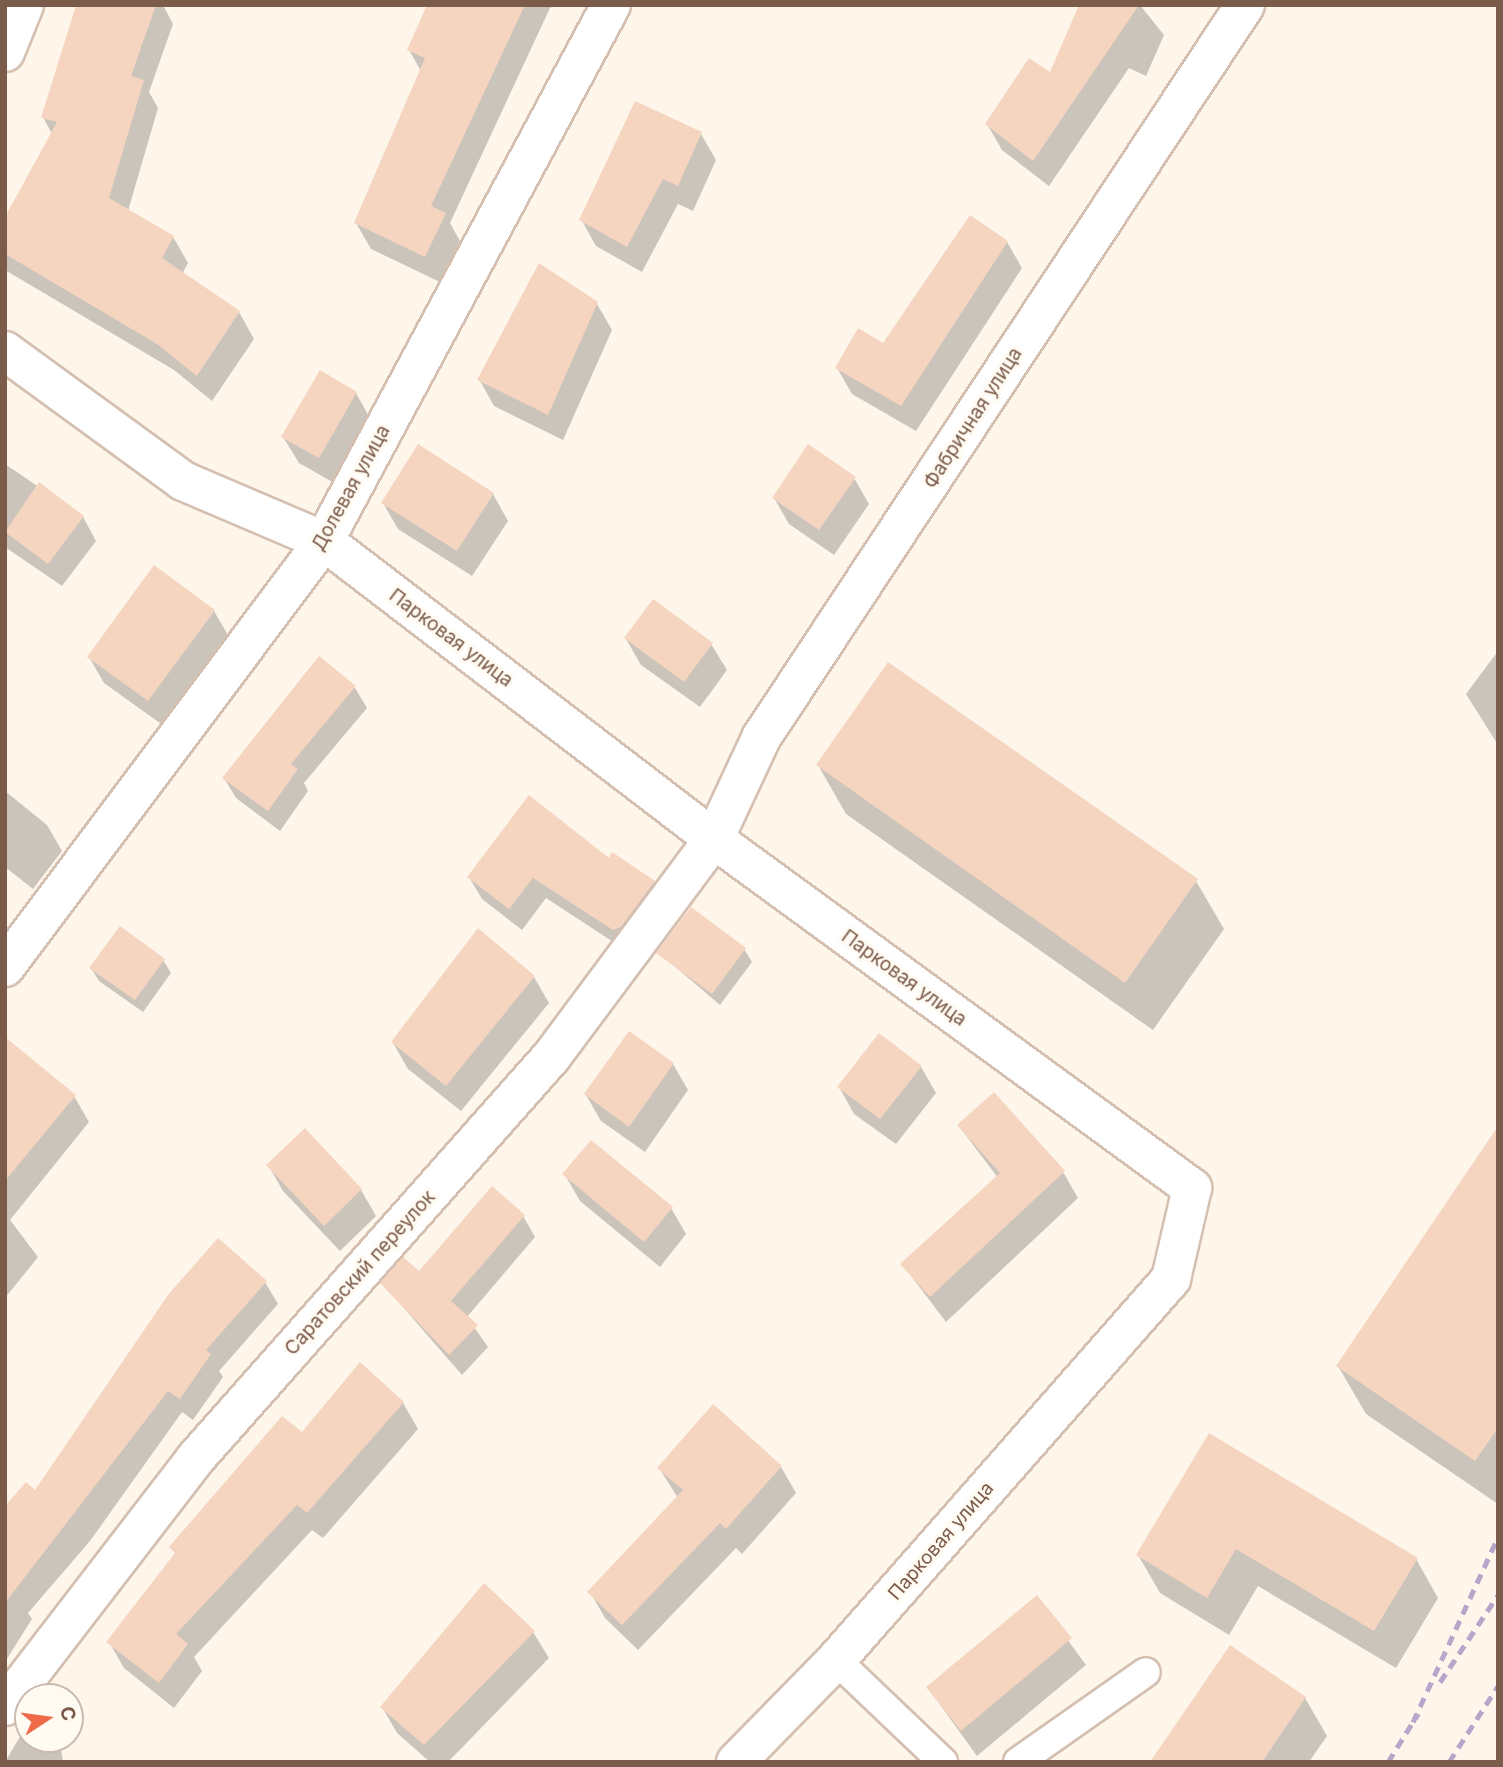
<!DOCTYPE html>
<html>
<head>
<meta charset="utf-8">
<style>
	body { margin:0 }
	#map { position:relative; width:1503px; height:1767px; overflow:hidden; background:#fef6ea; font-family:Inter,sans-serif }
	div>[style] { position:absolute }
	.shadow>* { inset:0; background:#0003 }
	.building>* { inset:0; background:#f5d4c0 }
	.roads { filter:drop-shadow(2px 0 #d4bfb1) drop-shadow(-2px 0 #d4bfb1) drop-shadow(0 2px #d4bfb1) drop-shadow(0 -2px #d4bfb1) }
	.service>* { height:28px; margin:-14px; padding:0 14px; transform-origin:14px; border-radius:14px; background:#fff }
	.minor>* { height:38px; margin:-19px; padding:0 19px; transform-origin:19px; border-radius:19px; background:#fff }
	.rail>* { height:5px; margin-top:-2.5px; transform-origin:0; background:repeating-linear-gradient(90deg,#b8a6ca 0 10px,transparent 0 17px) }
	span { translate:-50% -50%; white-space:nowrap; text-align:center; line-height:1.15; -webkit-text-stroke:6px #fffaf2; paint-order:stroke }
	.street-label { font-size:19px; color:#7b5b4a }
	.frame { position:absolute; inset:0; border:7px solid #7b5b4a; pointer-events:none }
	.north { position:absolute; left:14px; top:1683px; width:70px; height:70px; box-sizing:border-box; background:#fffaf2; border:2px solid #cabaaf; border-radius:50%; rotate:77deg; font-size:19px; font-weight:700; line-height:28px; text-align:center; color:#7b5b4a }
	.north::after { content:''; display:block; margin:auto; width:24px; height:32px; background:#ee6a49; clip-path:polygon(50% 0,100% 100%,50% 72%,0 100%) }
</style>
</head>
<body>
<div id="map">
	<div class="shadow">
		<div style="clip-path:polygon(79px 5px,163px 5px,173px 24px,149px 92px,158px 108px,128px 211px,173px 237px,188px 263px,182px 274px,239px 312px,254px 339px,212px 401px,174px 370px,5px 270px,5px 220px,52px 134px,43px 117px)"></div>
		<div style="clip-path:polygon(428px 5px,557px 5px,550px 8px,450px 223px,460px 241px,440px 282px,371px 249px,356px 223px,421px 71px,409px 50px)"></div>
		<div style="clip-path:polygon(1081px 5px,1140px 5px,1164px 35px,1146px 76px,1129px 68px,1049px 186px,1002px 150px,987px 124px,1050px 74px)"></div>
		<div style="clip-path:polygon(701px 134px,716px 160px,693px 211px,678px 204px,642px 272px,596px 246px,581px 219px)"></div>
		<div style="clip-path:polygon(1007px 242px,1022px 268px,916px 431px,852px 394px,837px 368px,884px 345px)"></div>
		<div style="clip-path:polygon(597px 304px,612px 330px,563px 440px,494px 406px,479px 379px)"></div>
		<div style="clip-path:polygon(356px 393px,371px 420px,334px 483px,299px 463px,283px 437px)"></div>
		<div style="clip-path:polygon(5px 464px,83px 517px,96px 541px,62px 586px,5px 547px)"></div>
		<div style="clip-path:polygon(854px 478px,869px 504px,834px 555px,789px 524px,774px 498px)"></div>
		<div style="clip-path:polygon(493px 494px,508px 521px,472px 576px,398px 529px,383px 503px)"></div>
		<div style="clip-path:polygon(214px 611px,229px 637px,164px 726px,104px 683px,89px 657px)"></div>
		<div style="clip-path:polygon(626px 639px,711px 644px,727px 670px,700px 707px,641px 665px)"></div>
		<div style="clip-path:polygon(1498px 651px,1498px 745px,1466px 694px)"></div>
		<div style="clip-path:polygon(319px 658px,355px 688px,367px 708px,304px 783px,308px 791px,280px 831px,236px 798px,224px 778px)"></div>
		<div style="clip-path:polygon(818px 765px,1196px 881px,1224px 929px,1153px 1030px,846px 814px)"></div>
		<div style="clip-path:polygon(5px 791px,47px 825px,62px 851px,33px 889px,5px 867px)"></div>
		<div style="clip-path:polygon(609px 860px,654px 882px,667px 904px,627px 951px,546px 898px,522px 930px,482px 899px,469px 877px)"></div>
		<div style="clip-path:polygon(744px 949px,752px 962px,720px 1005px,659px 953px)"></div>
		<div style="clip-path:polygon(163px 960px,171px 973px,143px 1012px,99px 981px,91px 968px)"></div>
		<div style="clip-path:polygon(534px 977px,549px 1003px,461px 1111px,408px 1069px,393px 1043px)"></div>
		<div style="clip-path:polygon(673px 1064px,688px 1090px,645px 1152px,601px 1121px,586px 1095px)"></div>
		<div style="clip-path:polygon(921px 1067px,936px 1093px,896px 1144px,854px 1114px,839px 1087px)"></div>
		<div style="clip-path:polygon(5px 1073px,74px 1096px,89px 1122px,10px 1220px,38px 1257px,5px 1298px)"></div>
		<div style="clip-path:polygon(959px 1126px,1063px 1172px,1078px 1198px,946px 1322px,902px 1264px,998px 1178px)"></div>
		<div style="clip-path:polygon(1498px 1129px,1498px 1504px,1366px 1414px,1338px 1366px)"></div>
		<div style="clip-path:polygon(304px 1130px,361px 1190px,376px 1216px,340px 1251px,283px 1191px,268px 1165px)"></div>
		<div style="clip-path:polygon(565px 1175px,671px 1208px,686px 1234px,660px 1267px,580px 1201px)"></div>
		<div style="clip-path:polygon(523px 1216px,535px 1237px,467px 1317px,488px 1347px,462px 1375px,382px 1283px,419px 1273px)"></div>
		<div style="clip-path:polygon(265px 1282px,278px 1304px,219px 1371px,223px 1377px,193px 1420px,182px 1412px,90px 1541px,28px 1613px,32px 1619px,5px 1662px,5px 1508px,35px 1492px)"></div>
		<div style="clip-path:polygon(403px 1403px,418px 1429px,323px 1538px,312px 1530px,194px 1657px,202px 1671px,174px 1708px,124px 1668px,109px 1642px,176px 1555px,172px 1548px)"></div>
		<div style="clip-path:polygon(1210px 1435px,1416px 1559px,1438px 1598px,1396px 1668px,1258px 1586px,1229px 1635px,1160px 1593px,1138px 1555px)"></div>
		<div style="clip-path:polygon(781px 1467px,796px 1493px,742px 1554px,736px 1548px,638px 1650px,605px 1618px,590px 1592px,678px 1498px,659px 1468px)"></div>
		<div style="clip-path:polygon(1037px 1598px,1086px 1665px,977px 1756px,928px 1688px)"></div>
		<div style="clip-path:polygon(533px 1632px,549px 1658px,448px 1762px,430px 1762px,397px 1733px,382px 1707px)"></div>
		<div style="clip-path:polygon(1305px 1698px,1327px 1736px,1309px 1762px,1152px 1762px)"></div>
		<div style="clip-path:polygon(28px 1723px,28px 1739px,60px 1743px,63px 1762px,5px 1762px)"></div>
	</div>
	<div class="building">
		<div style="clip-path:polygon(76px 5px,156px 5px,131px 76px,144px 80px,109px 198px,174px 236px,162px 258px,240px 311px,197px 376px,157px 344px,5px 254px,5px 217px,57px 122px,41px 118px)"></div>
		<div style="clip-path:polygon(427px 5px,525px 5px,431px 206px,446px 213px,425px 257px,354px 223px,425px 58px,407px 50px)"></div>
		<div style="clip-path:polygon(1079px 5px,1139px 5px,1033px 161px,985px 124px,1029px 58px,1050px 72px)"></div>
		<div style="clip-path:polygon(635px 101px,702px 132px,678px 186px,663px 179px,627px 247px,579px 220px)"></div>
		<div style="clip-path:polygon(970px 215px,1008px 241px,901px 406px,835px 368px,858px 328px,883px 343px)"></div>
		<div style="clip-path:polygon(539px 263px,598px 302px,548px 415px,477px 380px)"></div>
		<div style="clip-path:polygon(320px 370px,357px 392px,319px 458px,281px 437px)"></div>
		<div style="clip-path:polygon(418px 444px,494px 493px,457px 551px,381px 503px)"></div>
		<div style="clip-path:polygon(808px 444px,856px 477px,819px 530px,772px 498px)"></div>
		<div style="clip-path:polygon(39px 482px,84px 516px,48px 564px,5px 532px)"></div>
		<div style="clip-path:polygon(154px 565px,215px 610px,148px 701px,87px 657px)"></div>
		<div style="clip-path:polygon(653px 599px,713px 643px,684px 682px,624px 638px)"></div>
		<div style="clip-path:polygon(319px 656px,356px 686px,291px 764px,298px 769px,268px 811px,222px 778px)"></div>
		<div style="clip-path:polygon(888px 662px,1198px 879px,1125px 983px,816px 765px)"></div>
		<div style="clip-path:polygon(529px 795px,609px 858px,612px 852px,655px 881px,621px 927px,613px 930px,533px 878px,509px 909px,467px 877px)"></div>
		<div style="clip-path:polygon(691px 907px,746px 948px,712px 994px,656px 953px)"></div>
		<div style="clip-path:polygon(120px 926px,165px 959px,135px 1000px,89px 968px)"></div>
		<div style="clip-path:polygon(478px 928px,535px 976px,446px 1086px,391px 1042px)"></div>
		<div style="clip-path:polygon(629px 1031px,674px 1063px,629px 1127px,584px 1094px)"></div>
		<div style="clip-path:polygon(879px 1033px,922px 1066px,880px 1119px,837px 1087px)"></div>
		<div style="clip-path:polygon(5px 1037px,76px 1095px,5px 1181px)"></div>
		<div style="clip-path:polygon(994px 1092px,1065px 1171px,930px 1297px,900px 1264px,1000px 1173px,957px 1125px)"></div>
		<div style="clip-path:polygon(1498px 1126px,1498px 1428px,1475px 1461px,1336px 1366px)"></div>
		<div style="clip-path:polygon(305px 1128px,362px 1189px,324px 1226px,266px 1165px)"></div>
		<div style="clip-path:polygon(591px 1140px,673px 1207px,644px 1242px,562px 1174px)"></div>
		<div style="clip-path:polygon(492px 1186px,525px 1215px,451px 1301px,478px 1325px,449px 1355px,380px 1283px,403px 1257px,419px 1271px)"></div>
		<div style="clip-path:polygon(218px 1238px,267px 1281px,206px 1350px,211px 1354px,180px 1399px,168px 1391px,5px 1603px,5px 1506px,26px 1482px,35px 1490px,168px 1295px)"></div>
		<div style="clip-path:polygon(360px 1362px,404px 1402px,307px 1513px,297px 1505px,176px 1634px,188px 1644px,159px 1683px,106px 1642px,175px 1553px,169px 1547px,282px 1416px,302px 1432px)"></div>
		<div style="clip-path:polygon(713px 1404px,782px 1466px,726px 1529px,720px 1523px,622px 1625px,587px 1592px,683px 1490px,657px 1468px)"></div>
		<div style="clip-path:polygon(1209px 1433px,1418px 1558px,1374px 1631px,1236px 1549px,1207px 1598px,1136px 1555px)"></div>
		<div style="clip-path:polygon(484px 1583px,535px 1631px,424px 1745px,380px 1707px)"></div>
		<div style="clip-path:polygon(1037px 1595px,1072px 1638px,961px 1731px,926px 1687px)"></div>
		<div style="clip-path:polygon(1230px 1645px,1306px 1697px,1262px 1762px,1150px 1762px)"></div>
	</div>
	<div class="roads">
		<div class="service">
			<div style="left:836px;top:1660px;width:148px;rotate:43.6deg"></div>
			<div style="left:1018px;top:1762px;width:156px;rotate:-35.1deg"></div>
		</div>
		<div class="minor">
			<div style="left:5px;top:52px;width:51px;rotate:-68deg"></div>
			<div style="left:5px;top:351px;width:220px;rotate:36.1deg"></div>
			<div style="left:183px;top:481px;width:153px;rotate:23.1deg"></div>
			<div style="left:324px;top:541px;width:491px;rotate:37.4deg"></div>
			<div style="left:714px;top:839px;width:592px;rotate:36.13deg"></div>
			<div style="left:1192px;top:1188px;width:93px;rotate:103deg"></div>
			<div style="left:1171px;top:1279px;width:507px;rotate:131.32deg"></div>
			<div style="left:836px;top:1660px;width:143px;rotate:134.4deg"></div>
			<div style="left:5px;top:967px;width:532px;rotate:-53.17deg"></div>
			<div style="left:324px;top:541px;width:608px;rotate:-61.83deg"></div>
			<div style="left:5px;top:1706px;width:312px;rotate:-52.4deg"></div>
			<div style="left:195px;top:1459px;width:538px;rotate:-48.46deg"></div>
			<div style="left:552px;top:1056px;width:271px;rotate:-53.3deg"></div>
			<div style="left:714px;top:839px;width:111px;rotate:-65deg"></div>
			<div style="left:761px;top:738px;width:878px;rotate:-56.56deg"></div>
		</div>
	</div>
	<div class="rail">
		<div style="left:1440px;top:1682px;width:105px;rotate:-56.3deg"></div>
		<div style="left:1413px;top:1722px;width:204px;rotate:-65.3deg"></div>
		<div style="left:1388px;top:1762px;width:57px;rotate:-58deg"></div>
		<div style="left:1449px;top:1762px;width:90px;rotate:-57.2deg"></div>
	</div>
	<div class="street-label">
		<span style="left:973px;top:418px;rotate:-57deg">Фабричная улица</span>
		<span style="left:351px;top:488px;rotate:-61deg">Долевая улица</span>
		<span style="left:451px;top:638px;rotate:37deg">Парковая улица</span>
		<span style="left:904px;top:978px;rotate:36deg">Парковая улица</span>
		<span style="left:360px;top:1273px;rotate:-48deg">Саратовский переулок</span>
		<span style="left:941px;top:1541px;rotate:-49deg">Парковая улица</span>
	</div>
	<div class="frame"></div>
	<div class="north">С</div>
</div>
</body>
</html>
